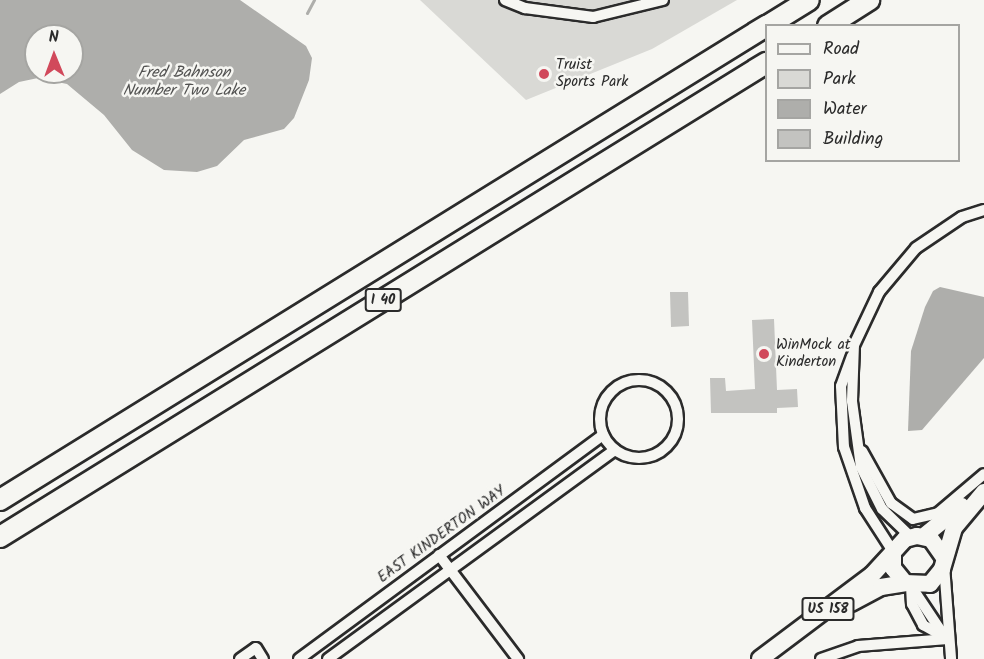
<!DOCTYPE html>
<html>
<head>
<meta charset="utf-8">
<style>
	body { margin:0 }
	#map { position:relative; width:984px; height:659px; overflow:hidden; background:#f6f6f2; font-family:Kalam,sans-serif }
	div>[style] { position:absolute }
	.green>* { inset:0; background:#d9d9d5 }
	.water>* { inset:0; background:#aeaeab }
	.stream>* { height:3px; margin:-1.5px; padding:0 1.5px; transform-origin:1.5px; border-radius:1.5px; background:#aeaeab }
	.building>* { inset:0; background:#c3c3c0 }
	.roads { filter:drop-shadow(2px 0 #2b2b2b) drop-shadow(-2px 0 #2b2b2b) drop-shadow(0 2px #2b2b2b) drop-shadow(0 -2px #2b2b2b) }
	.street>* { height:10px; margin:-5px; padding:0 5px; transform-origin:5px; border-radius:5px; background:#f6f6f2 }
	.street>.ring { margin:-5px; padding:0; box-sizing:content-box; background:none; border:10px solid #f6f6f2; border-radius:50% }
	.primary>* { height:16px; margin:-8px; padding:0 8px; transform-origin:8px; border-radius:8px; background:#f6f6f2 }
	.highway>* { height:20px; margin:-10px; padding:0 10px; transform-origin:10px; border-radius:10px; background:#f6f6f2 }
	.dots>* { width:16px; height:16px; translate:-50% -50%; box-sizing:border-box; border:3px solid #f6f6f2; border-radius:50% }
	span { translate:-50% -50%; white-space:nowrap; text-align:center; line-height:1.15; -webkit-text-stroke:5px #f6f6f2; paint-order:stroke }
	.shield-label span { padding:2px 4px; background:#f6f6f2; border:2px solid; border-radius:4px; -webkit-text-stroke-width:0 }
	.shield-label { font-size:14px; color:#2b2b2b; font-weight:700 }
	.poi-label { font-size:15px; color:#2b2b2b }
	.left { translate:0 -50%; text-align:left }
	.street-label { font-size:15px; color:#2b2b2b }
	.water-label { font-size:16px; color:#525251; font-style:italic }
	.legend { position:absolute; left:765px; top:24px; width:195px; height:138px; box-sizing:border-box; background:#f6f6f2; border:2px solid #a5a5a2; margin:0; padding:8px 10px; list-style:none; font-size:18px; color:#2b2b2b }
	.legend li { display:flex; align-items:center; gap:12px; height:30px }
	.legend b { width:30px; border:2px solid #a5a5a2 }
	.north { position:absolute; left:24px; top:24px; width:60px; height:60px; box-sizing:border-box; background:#f6f6f2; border:2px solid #a5a5a2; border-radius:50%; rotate:359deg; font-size:16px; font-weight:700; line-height:24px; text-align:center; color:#2b2b2b }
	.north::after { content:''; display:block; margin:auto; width:21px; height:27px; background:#d1495b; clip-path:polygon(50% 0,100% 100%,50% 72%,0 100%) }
</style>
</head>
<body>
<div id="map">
	<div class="green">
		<div style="clip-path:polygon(420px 0,737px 0,652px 49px,526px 100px)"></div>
	</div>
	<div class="water">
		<div style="clip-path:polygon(evenodd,0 0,240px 0,306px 46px,312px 58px,309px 80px,294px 118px,284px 129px,244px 140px,217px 166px,197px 172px,164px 170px,132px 150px,104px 115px,67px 84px,38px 78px,19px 82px,0 94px,0 0,36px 36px,72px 36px,72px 72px,36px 72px,36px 36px)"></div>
		<div style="clip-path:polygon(940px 287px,984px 297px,984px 358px,922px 430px,908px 431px,911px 351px,925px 307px,933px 291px)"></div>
	</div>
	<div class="stream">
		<div style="left:307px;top:13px;width:15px;rotate:-62deg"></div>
	</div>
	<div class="building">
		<div style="clip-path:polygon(670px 292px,688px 292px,689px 326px,671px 327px)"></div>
		<div style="clip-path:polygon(774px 319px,777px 390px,797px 389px,798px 407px,777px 408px,777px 413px,711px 413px,710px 378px,725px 378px,726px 391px,755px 389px,752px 320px)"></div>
	</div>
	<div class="roads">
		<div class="street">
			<div style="left:505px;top:0;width:22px;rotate:22deg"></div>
			<div style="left:525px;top:8px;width:69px;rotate:7.5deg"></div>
			<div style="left:593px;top:17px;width:72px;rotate:-13.7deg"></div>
			<div style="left:852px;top:356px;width:32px;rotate:110deg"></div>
			<div style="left:841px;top:386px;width:61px;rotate:87.2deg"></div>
			<div style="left:844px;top:447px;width:65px;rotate:71deg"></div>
			<div style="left:865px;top:508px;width:54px;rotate:57.2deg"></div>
			<div class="ring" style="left:600px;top:380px;width:68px;height:68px"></div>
			<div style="left:862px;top:451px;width:60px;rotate:60.9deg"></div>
			<div style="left:891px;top:503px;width:27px;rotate:36deg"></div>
			<div style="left:913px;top:519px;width:26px;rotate:-13deg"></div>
			<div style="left:938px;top:513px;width:60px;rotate:-40.3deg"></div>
			<div style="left:911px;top:537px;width:40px;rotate:-136deg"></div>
			<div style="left:882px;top:509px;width:47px;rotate:-116.6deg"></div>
			<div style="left:861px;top:467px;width:67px;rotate:-97.8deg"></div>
			<div style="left:852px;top:401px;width:56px;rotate:-88deg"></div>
			<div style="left:854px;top:345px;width:59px;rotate:-64.7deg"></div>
			<div style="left:879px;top:292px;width:57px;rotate:-49.9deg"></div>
			<div style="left:916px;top:248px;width:55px;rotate:-34deg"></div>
			<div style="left:962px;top:217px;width:23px;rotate:-18deg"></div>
			<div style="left:439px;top:555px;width:131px;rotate:52.8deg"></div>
			<div style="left:944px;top:565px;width:94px;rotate:85.7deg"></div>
			<div style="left:911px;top:586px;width:18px;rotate:87deg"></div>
			<div style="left:912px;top:604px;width:24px;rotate:62deg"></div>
			<div style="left:923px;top:625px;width:29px;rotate:29deg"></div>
			<div style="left:911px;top:586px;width:58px;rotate:56.3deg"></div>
			<div style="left:240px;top:659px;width:19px;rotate:-35deg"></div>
			<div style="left:256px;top:648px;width:13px;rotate:58deg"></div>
			<div style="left:299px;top:659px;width:378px;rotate:-36.4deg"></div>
			<div style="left:328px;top:659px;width:355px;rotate:-36.1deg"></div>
			<div style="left:821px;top:659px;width:39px;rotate:-19deg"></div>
			<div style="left:858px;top:646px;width:90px;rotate:-4.4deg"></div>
		</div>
		<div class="primary">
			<div style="left:924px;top:536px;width:48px;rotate:-39deg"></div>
			<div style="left:893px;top:555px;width:13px;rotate:90deg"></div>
			<div style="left:893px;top:568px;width:19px;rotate:51deg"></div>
			<div style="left:905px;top:583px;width:25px;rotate:2deg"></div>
			<div style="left:930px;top:584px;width:19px;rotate:-51deg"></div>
			<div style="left:942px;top:569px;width:43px;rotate:-73.7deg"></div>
			<div style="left:954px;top:528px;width:47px;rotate:-50.2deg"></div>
			<div style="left:851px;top:603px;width:34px;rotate:-28deg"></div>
			<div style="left:881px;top:587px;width:24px;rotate:-9deg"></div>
			<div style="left:760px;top:659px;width:140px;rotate:-36.9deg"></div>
			<div style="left:872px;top:575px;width:49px;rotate:-47.5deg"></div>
			<div style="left:905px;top:539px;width:12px;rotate:-14deg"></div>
			<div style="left:917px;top:536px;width:14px;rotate:12deg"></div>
			<div style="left:931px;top:539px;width:21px;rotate:55deg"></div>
		</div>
		<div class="highway">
			<div style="left:767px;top:26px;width:49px;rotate:-31.8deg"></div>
			<div style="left:828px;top:26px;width:49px;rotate:-32.4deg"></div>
			<div style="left:0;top:500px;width:901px;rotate:-31.75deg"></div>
			<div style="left:0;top:537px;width:901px;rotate:-31.75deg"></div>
		</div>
	</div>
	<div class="dots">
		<div style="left:544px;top:74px;background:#d1495b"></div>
		<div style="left:764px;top:354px;background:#d1495b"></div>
	</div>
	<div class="shield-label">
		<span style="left:383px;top:300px">I 40</span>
		<span style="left:828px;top:609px">US 158</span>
	</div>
	<div class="poi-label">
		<span class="left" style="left:556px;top:74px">Truist<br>Sports Park</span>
		<span class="left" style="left:776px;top:354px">WinMock at<br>Kinderton</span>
	</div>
	<div class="street-label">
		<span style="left:442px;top:535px;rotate:-36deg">EAST KINDERTON WAY</span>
	</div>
	<div class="water-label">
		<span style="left:184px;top:82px">Fred Bahnson<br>Number Two Lake</span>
	</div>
	<ul class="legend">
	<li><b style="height:8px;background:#f6f6f2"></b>Road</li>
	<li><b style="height:16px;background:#d9d9d5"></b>Park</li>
	<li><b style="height:16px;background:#aeaeab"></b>Water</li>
	<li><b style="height:16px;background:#c3c3c0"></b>Building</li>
	</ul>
	<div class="north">N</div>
</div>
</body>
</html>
